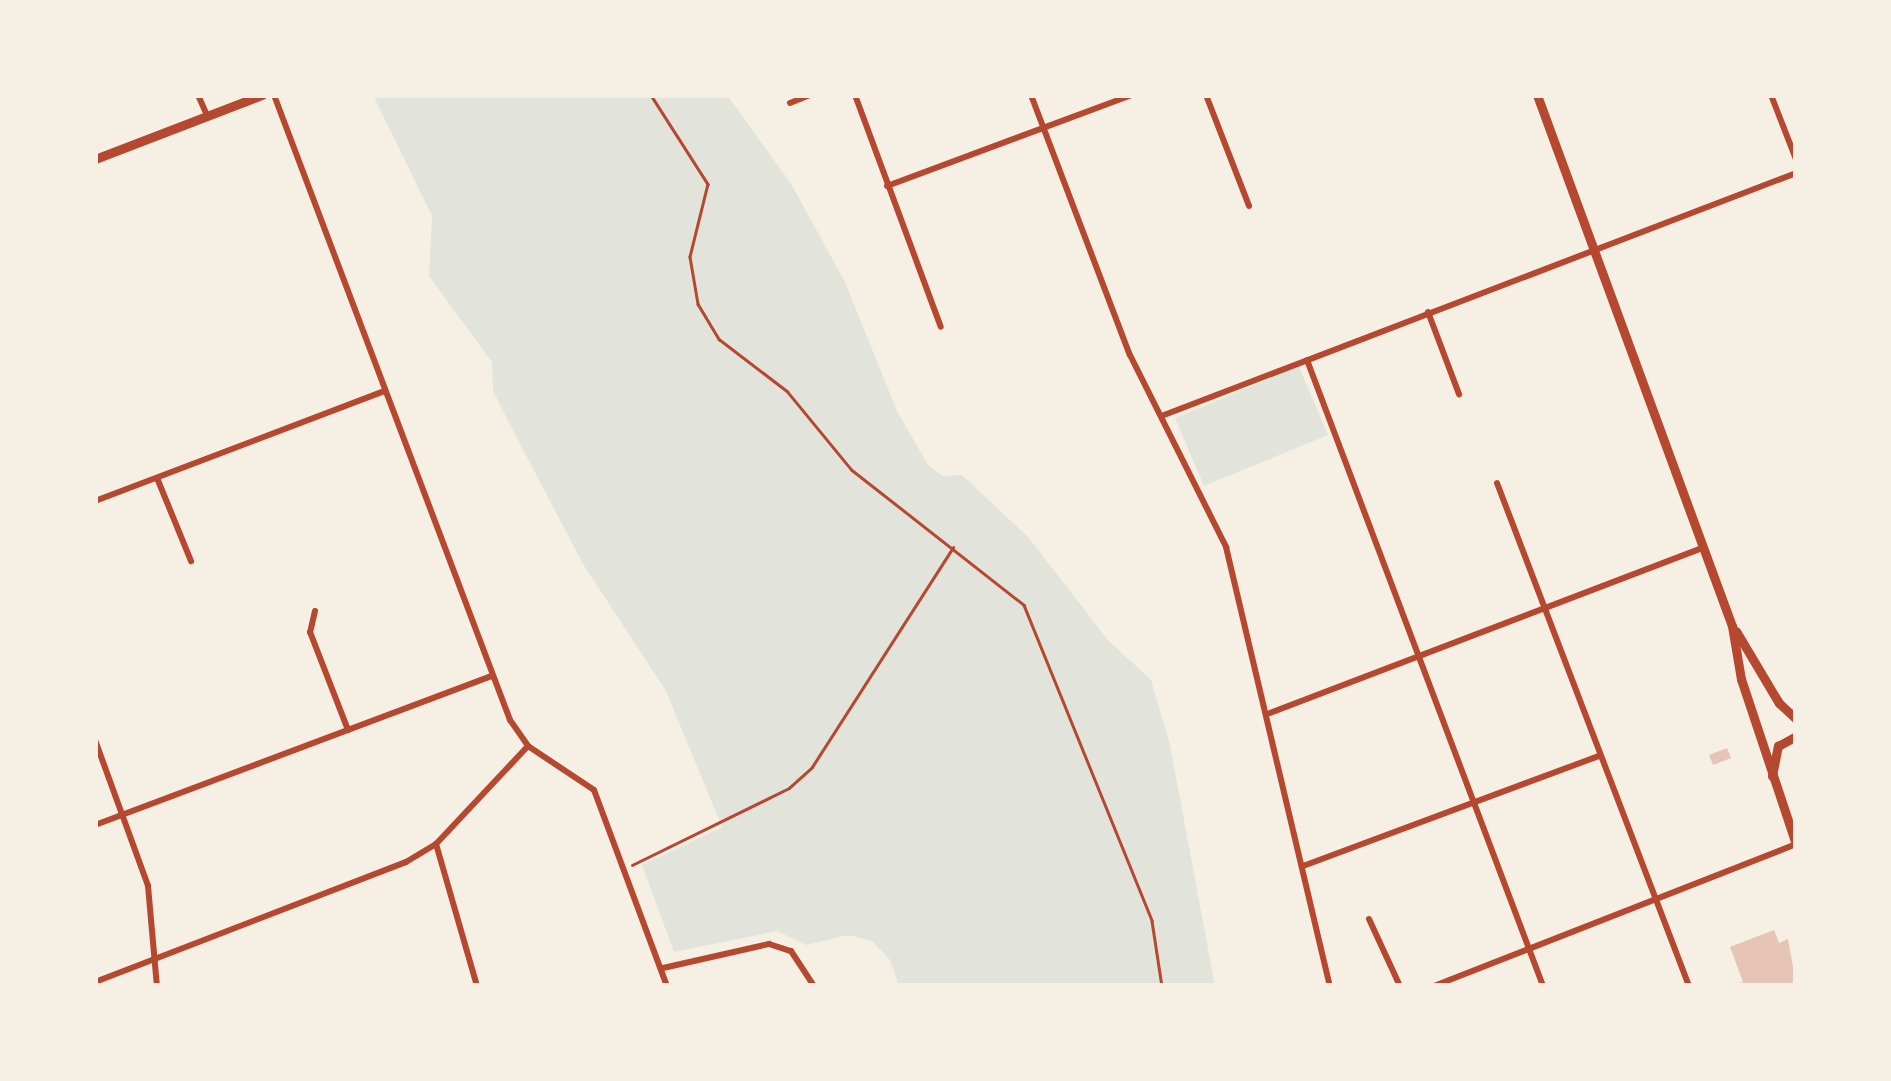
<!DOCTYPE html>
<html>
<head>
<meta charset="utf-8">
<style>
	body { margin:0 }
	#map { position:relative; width:1891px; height:1081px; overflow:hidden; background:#f6efe4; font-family:Arial,sans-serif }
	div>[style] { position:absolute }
	.green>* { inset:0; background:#e2e4dc }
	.building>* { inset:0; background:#e6c5b7 }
	.path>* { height:2.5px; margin:-1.25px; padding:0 1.25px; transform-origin:1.25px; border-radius:1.25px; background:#b5482f }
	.minor>* { height:6px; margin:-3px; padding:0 3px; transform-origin:3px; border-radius:3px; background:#b5482f }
	.secondary>* { height:9px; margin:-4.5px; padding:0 4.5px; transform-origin:4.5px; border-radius:4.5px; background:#b5482f }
	.primary>* { height:9px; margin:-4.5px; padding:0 4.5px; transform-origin:4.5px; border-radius:4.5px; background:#b5482f }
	span { translate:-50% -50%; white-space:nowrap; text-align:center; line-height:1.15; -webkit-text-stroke:9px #f6efe4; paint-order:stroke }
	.frame { position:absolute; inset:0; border:98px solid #f6efe4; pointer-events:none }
</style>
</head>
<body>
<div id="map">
	<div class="green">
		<div style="clip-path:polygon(373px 95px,727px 95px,790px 182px,845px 282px,897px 411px,928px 465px,942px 476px,962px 475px,1028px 537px,1108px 640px,1151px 680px,1170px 745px,1215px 986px,899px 986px,890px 960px,872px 941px,848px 935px,806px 945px,777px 931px,674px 952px,642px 865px,722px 827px,666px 691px,583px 564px,508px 421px,493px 391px,492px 362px,429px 276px,432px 216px)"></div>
		<div style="clip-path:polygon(1299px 367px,1328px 435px,1204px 486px,1175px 418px)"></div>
	</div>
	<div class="building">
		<div style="clip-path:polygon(1727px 748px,1731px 758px,1713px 765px,1709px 755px)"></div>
		<div style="clip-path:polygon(1774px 930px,1779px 943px,1788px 939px,1796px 983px,1733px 986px,1743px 982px,1730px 947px)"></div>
	</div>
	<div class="path">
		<div style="left:651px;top:95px;width:106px;rotate:57.4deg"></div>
		<div style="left:708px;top:184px;width:75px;rotate:103.9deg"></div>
		<div style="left:690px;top:257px;width:48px;rotate:80.3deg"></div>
		<div style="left:698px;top:304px;width:41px;rotate:59deg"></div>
		<div style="left:719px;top:339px;width:86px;rotate:37.4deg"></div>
		<div style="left:787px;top:391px;width:102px;rotate:50.6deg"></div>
		<div style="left:852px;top:470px;width:219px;rotate:38.1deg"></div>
		<div style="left:1024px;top:605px;width:341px;rotate:67.9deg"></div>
		<div style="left:1152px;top:921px;width:66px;rotate:81.3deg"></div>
		<div style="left:632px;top:865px;width:175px;rotate:-26.1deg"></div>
		<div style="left:789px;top:788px;width:31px;rotate:-42deg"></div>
		<div style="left:812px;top:767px;width:261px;rotate:-57.3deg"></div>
	</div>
	<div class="minor">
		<div style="left:198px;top:95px;width:22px;rotate:66deg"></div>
		<div style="left:274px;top:95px;width:668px;rotate:69.31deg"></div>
		<div style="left:510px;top:720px;width:32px;rotate:55deg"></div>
		<div style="left:528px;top:746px;width:79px;rotate:33.7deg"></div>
		<div style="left:594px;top:790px;width:209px;rotate:69.6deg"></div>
		<div style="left:855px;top:95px;width:247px;rotate:69.7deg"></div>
		<div style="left:1031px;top:95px;width:278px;rotate:69.2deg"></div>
		<div style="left:1130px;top:355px;width:215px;rotate:63.4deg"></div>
		<div style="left:1226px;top:547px;width:451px;rotate:76.7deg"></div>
		<div style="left:1206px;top:95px;width:119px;rotate:68.8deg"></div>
		<div style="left:1771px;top:95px;width:69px;rotate:68.7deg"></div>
		<div style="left:790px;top:103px;width:22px;rotate:-22deg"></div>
		<div style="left:887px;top:186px;width:261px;rotate:-20.4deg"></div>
		<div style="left:1428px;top:312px;width:88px;rotate:69.3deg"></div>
		<div style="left:1307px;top:360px;width:669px;rotate:69.34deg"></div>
		<div style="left:1164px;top:415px;width:677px;rotate:-20.95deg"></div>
		<div style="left:157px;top:478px;width:90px;rotate:67.7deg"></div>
		<div style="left:1497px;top:483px;width:538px;rotate:69.11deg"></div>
		<div style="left:95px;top:501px;width:310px;rotate:-20.8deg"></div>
		<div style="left:315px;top:611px;width:22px;rotate:103deg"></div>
		<div style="left:310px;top:632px;width:105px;rotate:68.8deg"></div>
		<div style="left:1270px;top:713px;width:463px;rotate:-20.9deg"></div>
		<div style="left:95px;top:740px;width:155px;rotate:70deg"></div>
		<div style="left:148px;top:886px;width:100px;rotate:84.9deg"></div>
		<div style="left:95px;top:825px;width:424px;rotate:-20.6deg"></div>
		<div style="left:436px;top:844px;width:148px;rotate:73.9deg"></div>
		<div style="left:1303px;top:866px;width:316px;rotate:-20.4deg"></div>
		<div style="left:1369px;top:919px;width:74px;rotate:65.2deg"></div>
		<div style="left:663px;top:968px;width:109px;rotate:-12.8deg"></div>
		<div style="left:769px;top:944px;width:23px;rotate:18deg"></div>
		<div style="left:791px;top:951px;width:42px;rotate:56.7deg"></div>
		<div style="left:95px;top:982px;width:333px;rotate:-21.1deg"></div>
		<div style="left:406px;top:862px;width:35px;rotate:-31deg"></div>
		<div style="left:436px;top:844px;width:134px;rotate:-46.8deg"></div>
		<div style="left:1434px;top:986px;width:389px;rotate:-21.4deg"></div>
	</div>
	<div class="secondary">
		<div style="left:95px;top:159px;width:179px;rotate:-21deg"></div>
	</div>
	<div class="primary">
		<div style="left:1537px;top:95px;width:566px;rotate:69.84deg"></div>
		<div style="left:1732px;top:626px;width:54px;rotate:80.4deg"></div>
		<div style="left:1741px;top:679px;width:174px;rotate:71.6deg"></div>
		<div style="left:1736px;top:631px;width:84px;rotate:59.2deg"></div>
		<div style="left:1779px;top:703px;width:23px;rotate:43deg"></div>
		<div style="left:1772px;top:776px;width:31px;rotate:-79deg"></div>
		<div style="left:1778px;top:746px;width:21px;rotate:-29deg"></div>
	</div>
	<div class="frame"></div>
</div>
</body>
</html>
